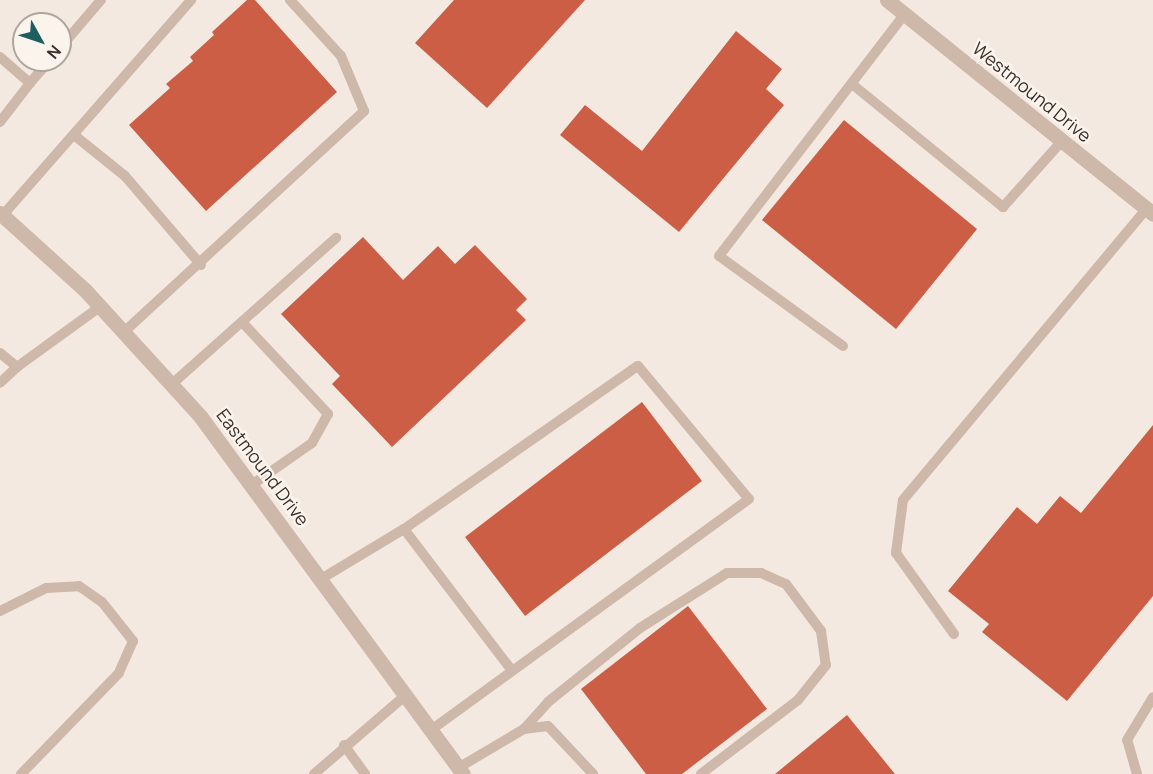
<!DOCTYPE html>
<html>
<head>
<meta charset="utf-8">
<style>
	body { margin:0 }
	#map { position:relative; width:1153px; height:774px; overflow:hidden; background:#f4e9e0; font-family:Manrope,sans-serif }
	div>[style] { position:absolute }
	.building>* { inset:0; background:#cc5e46 }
	.service>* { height:10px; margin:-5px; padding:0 5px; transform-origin:5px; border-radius:5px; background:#ceb8aa }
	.minor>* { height:15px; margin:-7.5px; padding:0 7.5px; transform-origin:7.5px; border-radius:7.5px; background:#ceb8aa }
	span { translate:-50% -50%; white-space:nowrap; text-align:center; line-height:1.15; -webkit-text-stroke:5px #fbf4ed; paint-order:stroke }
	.street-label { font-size:18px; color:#3b2e2a }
	.north { position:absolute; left:12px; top:12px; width:60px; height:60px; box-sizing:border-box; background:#fbf4ed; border:2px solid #aea59f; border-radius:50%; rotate:130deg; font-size:16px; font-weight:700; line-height:24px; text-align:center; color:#3b2e2a }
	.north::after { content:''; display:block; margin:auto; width:21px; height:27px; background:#1d5f5f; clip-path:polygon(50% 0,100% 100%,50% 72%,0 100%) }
</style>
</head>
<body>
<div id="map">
	<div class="building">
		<div style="clip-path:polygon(247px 0,255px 0,337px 92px,206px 211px,129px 125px,170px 88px,166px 84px,193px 61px,190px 57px,214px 35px,212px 32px)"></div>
		<div style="clip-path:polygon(454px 0,585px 0,487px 108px,415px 43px)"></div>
		<div style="clip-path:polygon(736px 31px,782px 69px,766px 89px,784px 105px,679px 232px,560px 135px,585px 105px,642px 151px)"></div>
		<div style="clip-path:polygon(844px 120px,977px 229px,896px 329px,762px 220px)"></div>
		<div style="clip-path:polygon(363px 237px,403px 280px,438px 246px,455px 264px,475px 245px,527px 299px,516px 310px,526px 320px,392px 447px,332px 384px,340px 376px,281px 314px)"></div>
		<div style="clip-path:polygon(642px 402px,702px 481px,525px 616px,465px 537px)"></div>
		<div style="clip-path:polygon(1153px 425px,1153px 596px,1067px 701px,982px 632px,989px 624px,948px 591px,1017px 507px,1037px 524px,1060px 496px,1081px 513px)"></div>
		<div style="clip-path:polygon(688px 606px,767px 709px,682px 774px,646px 774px,581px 689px)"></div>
		<div style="clip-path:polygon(847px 715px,895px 774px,775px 774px)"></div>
	</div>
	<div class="service">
		<div style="left:60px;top:48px;width:63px;rotate:-49.5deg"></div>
		<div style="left:0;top:57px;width:40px;rotate:41deg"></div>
		<div style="left:30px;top:83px;width:30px;rotate:-49deg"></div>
		<div style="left:852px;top:84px;width:195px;rotate:39.2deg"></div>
		<div style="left:1003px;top:207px;width:89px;rotate:-48.2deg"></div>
		<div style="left:0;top:122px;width:49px;rotate:-52.4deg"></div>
		<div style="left:74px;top:135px;width:65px;rotate:38.8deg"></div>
		<div style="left:125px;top:176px;width:117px;rotate:49.5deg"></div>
		<div style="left:3px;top:215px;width:286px;rotate:-48.8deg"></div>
		<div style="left:242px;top:322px;width:126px;rotate:46.9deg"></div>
		<div style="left:328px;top:414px;width:33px;rotate:119deg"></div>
		<div style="left:312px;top:443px;width:72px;rotate:145.2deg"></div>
		<div style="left:125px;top:331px;width:325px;rotate:-42.6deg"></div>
		<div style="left:364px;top:111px;width:60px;rotate:-112.7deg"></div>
		<div style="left:341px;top:56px;width:76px;rotate:-132.3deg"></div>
		<div style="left:843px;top:346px;width:153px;rotate:-144deg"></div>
		<div style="left:719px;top:256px;width:305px;rotate:-52.5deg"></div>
		<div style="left:0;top:353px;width:22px;rotate:39deg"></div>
		<div style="left:17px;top:367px;width:23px;rotate:137deg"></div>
		<div style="left:17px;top:367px;width:104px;rotate:-36deg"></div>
		<div style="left:172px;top:384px;width:220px;rotate:-41.7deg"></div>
		<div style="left:404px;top:529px;width:178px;rotate:52.7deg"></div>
		<div style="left:321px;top:579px;width:97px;rotate:-31.1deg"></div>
		<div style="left:404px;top:529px;width:285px;rotate:-34.9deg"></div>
		<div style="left:638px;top:366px;width:173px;rotate:50.2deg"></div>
		<div style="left:749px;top:499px;width:393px;rotate:144deg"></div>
		<div style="left:0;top:611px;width:51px;rotate:-26.6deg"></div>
		<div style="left:46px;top:588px;width:33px;rotate:-3deg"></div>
		<div style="left:79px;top:586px;width:28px;rotate:35deg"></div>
		<div style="left:102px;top:602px;width:50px;rotate:51.5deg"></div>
		<div style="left:133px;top:641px;width:35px;rotate:114deg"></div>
		<div style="left:119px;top:673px;width:141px;rotate:134.1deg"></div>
		<div style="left:954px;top:634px;width:100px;rotate:-125.6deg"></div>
		<div style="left:896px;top:553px;width:53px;rotate:-82.5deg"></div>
		<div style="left:903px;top:500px;width:379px;rotate:-50.1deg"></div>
		<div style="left:524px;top:729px;width:36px;rotate:-48deg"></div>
		<div style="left:548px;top:702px;width:118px;rotate:-38.8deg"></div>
		<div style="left:640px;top:628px;width:103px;rotate:-32.3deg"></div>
		<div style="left:727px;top:573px;width:34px"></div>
		<div style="left:761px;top:573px;width:27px;rotate:24deg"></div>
		<div style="left:786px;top:584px;width:59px;rotate:53.3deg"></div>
		<div style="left:821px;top:631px;width:34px;rotate:82deg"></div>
		<div style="left:826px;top:665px;width:45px;rotate:128.7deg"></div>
		<div style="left:798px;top:700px;width:122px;rotate:142.7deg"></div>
		<div style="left:344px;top:745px;width:36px;rotate:54deg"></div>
		<div style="left:458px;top:768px;width:77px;rotate:-30.6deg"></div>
		<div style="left:524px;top:729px;width:24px;rotate:-7deg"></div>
		<div style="left:548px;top:726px;width:66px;rotate:46.8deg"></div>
		<div style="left:314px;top:774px;width:121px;rotate:-40.7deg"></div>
		<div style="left:1137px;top:774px;width:35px;rotate:-106deg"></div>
		<div style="left:1127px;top:740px;width:50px;rotate:-58.8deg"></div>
	</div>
	<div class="minor">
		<div style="left:887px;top:0;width:341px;rotate:38.8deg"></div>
		<div style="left:0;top:213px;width:115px;rotate:42.2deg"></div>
		<div style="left:85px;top:290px;width:171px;rotate:47.6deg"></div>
		<div style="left:200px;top:416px;width:444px;rotate:53.7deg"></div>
	</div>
	<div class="street-label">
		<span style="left:1032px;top:92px;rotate:39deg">Westmound Drive</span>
		<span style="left:263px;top:467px;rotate:53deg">Eastmound Drive</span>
	</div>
	<div class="north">N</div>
</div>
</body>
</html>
